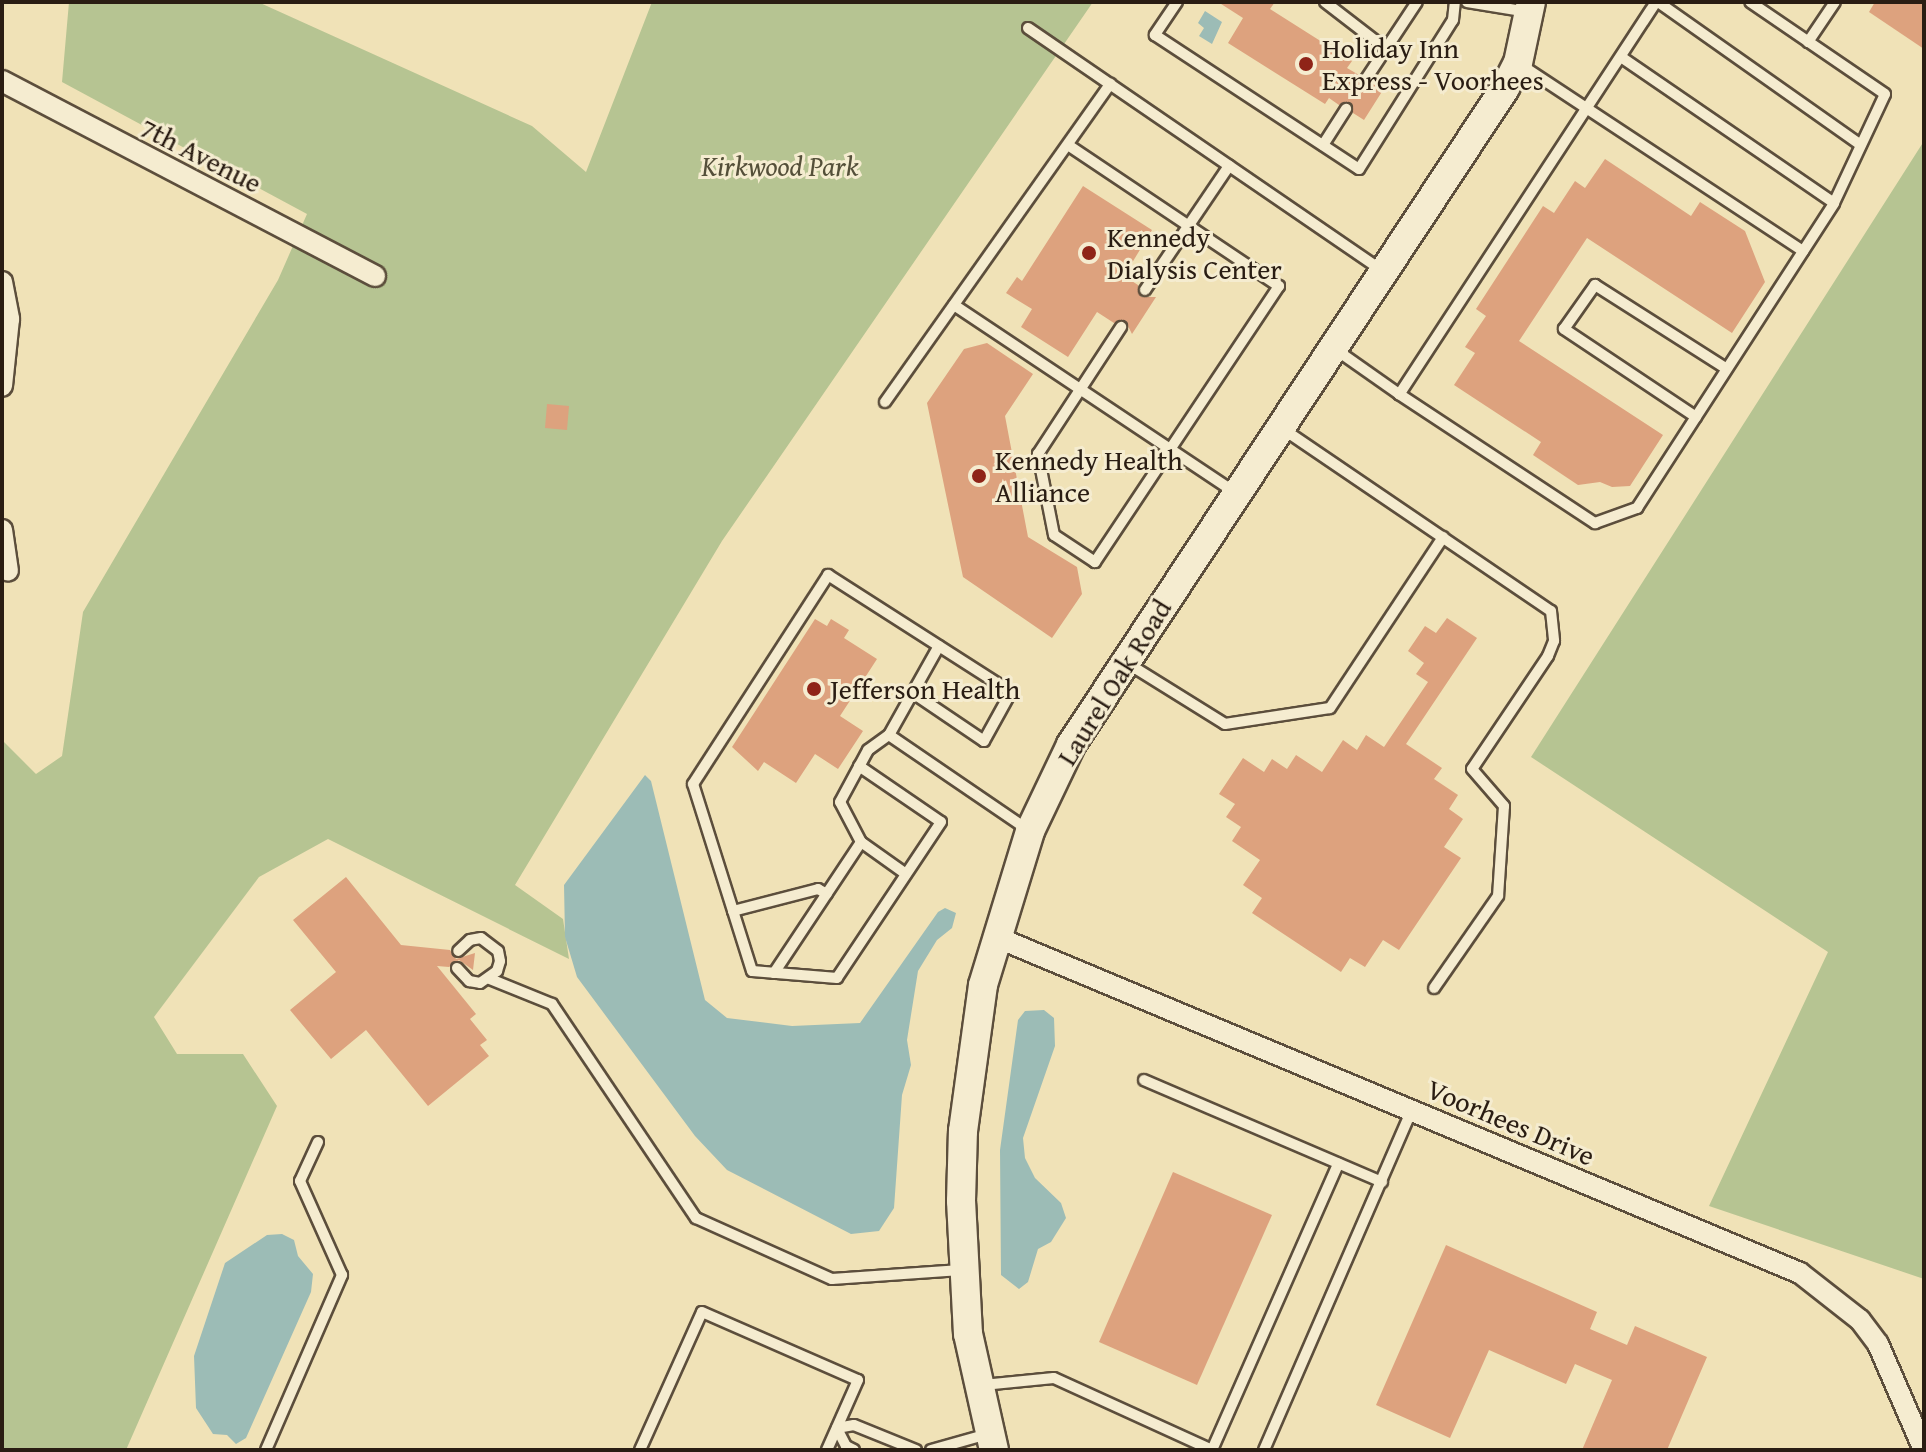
<!DOCTYPE html>
<html>
<head>
<meta charset="utf-8">
<style>
	body { margin:0 }
	#map { position:relative; width:1926px; height:1452px; overflow:hidden; background:#f0e2b7; font-family:"Gentium Book Plus",serif }
	div>[style] { position:absolute }
	.green>* { inset:0; background:#b6c492 }
	.water>* { inset:0; background:#9cbcb6 }
	.building>* { inset:0; background:#dda27e }
	.roads { filter:drop-shadow(2px 0 #5c4e3c) drop-shadow(-2px 0 #5c4e3c) drop-shadow(0 2px #5c4e3c) drop-shadow(0 -2px #5c4e3c) }
	.lane>* { height:10px; margin:-5px; padding:0 5px; transform-origin:5px; border-radius:5px; background:#f5ecd0 }
	.street>* { height:20px; margin:-10px; padding:0 10px; transform-origin:10px; border-radius:10px; background:#f5ecd0 }
	.secondary>* { height:28px; margin:-14px; padding:0 14px; transform-origin:14px; border-radius:14px; background:#f5ecd0 }
	.dots>* { width:22px; height:22px; translate:-50% -50%; box-sizing:border-box; border:4px solid #f5ecd0; border-radius:50% }
	span { translate:-50% -50%; white-space:nowrap; text-align:center; line-height:1.15; -webkit-text-stroke:6px #f5ecd0; paint-order:stroke }
	.poi-label { font-size:28px; color:#2a1d13 }
	.left { translate:0 -50%; text-align:left }
	.street-label { font-size:28px; color:#2a1d13 }
	.park-label { font-size:28px; color:#544f39; font-style:italic }
	.frame { position:absolute; inset:0; border:4px solid #2a1d13; pointer-events:none }
</style>
</head>
<body>
<div id="map">
	<div class="green">
		<div style="clip-path:polygon(69px 2px,258px 2px,532px 126px,586px 172px,652px 2px,1093px 2px,722px 541px,515px 885px,563px 919px,569px 959px,328px 839px,259px 877px,154px 1017px,177px 1054px,243px 1054px,277px 1106px,126px 1450px,2px 1450px,2px 740px,36px 774px,62px 756px,83px 612px,278px 280px,307px 214px,62px 82px)"></div>
		<div style="clip-path:polygon(1924px 141px,1924px 1279px,1709px 1206px,1828px 952px,1531px 757px)"></div>
	</div>
	<div class="water">
		<div style="clip-path:polygon(1205px 11px,1222px 22px,1212px 44px,1199px 36px,1204px 28px,1198px 23px)"></div>
		<div style="clip-path:polygon(645px 775px,651px 781px,705px 1000px,727px 1018px,792px 1026px,860px 1023px,938px 912px,945px 908px,956px 913px,952px 928px,937px 940px,918px 971px,907px 1040px,911px 1065px,902px 1095px,894px 1208px,879px 1231px,851px 1234px,727px 1170px,695px 1136px,577px 977px,565px 937px,564px 885px)"></div>
		<div style="clip-path:polygon(1044px 1010px,1054px 1018px,1055px 1046px,1023px 1138px,1025px 1158px,1035px 1178px,1061px 1203px,1066px 1218px,1051px 1242px,1038px 1249px,1028px 1282px,1019px 1289px,1001px 1275px,1000px 1150px,1018px 1020px,1025px 1011px)"></div>
		<div style="clip-path:polygon(282px 1234px,294px 1240px,298px 1256px,313px 1274px,311px 1292px,246px 1438px,236px 1444px,227px 1435px,213px 1434px,196px 1408px,194px 1356px,225px 1263px,267px 1235px)"></div>
	</div>
	<div class="building">
		<div style="clip-path:polygon(1218px 2px,1275px 2px,1270px 9px,1352px 61px,1347px 68px,1359px 75px,1361px 85px,1373px 84px,1383px 90px,1364px 120px,1353px 113px,1350px 102px,1339px 105px,1329px 98px,1325px 104px,1228px 43px,1243px 18px)"></div>
		<div style="clip-path:polygon(1875px 2px,1924px 2px,1924px 49px,1869px 12px)"></div>
		<div style="clip-path:polygon(1605px 159px,1691px 216px,1700px 202px,1745px 231px,1765px 282px,1732px 333px,1587px 238px,1519px 341px,1663px 435px,1630px 486px,1612px 487px,1600px 482px,1578px 485px,1533px 455px,1541px 442px,1454px 385px,1475px 353px,1465px 347px,1486px 316px,1476px 309px,1543px 206px,1554px 213px,1575px 181px,1585px 188px)"></div>
		<div style="clip-path:polygon(1083px 186px,1152px 230px,1124px 276px,1138px 285px,1141px 297px,1156px 297px,1132px 334px,1125px 320px,1114px 323px,1097px 312px,1068px 357px,1021px 327px,1032px 309px,1006px 293px,1017px 277px,1022px 281px)"></div>
		<div style="clip-path:polygon(987px 343px,1033px 374px,1005px 416px,1028px 537px,1077px 567px,1082px 594px,1052px 638px,963px 577px,927px 403px,964px 349px)"></div>
		<div style="clip-path:polygon(547px 404px,569px 406px,567px 430px,545px 428px)"></div>
		<div style="clip-path:polygon(1447px 618px,1477px 638px,1406px 744px,1442px 768px,1434px 779px,1458px 795px,1449px 809px,1463px 819px,1444px 847px,1461px 858px,1399px 950px,1383px 940px,1365px 967px,1350px 958px,1341px 972px,1252px 913px,1262px 898px,1243px 885px,1260px 860px,1232px 841px,1241px 827px,1226px 817px,1235px 804px,1219px 794px,1243px 758px,1264px 772px,1272px 759px,1287px 769px,1296px 755px,1322px 772px,1343px 740px,1357px 750px,1366px 735px,1384px 747px,1428px 682px,1416px 674px,1424px 663px,1408px 651px,1425px 626px,1436px 633px)"></div>
		<div style="clip-path:polygon(815px 619px,827px 626px,831px 619px,849px 630px,844px 638px,877px 659px,840px 716px,863px 731px,838px 769px,815px 754px,796px 783px,764px 762px,758px 771px,732px 747px)"></div>
		<div style="clip-path:polygon(346px 877px,401px 945px,450px 950px,456px 959px,475px 953px,473px 970px,459px 960px,449px 967px,437px 966px,476px 1014px,470px 1019px,487px 1040px,480px 1045px,489px 1056px,428px 1106px,366px 1030px,331px 1059px,290px 1010px,336px 972px,293px 920px)"></div>
		<div style="clip-path:polygon(1173px 1172px,1272px 1215px,1197px 1385px,1099px 1342px)"></div>
		<div style="clip-path:polygon(1446px 1245px,1597px 1312px,1590px 1329px,1627px 1345px,1635px 1326px,1707px 1357px,1667px 1450px,1582px 1450px,1612px 1380px,1575px 1364px,1566px 1384px,1489px 1350px,1450px 1438px,1376px 1405px)"></div>
	</div>
	<div class="roads">
		<div class="lane">
			<div style="left:1177px;top:2px;width:40px;rotate:124deg"></div>
			<div style="left:1155px;top:35px;width:244px;rotate:33.3deg"></div>
			<div style="left:1359px;top:169px;width:176px;rotate:-57.8deg"></div>
			<div style="left:1453px;top:20px;width:18px;rotate:-84deg"></div>
			<div style="left:1325px;top:2px;width:77px;rotate:37.6deg"></div>
			<div style="left:1467px;top:2px;width:62px;rotate:9.3deg"></div>
			<div style="left:1656px;top:2px;width:469px;rotate:123.2deg"></div>
			<div style="left:1399px;top:394px;width:235px;rotate:33.4deg"></div>
			<div style="left:1595px;top:523px;width:45px;rotate:-19.7deg"></div>
			<div style="left:1637px;top:508px;width:363px;rotate:-57.1deg"></div>
			<div style="left:1834px;top:203px;width:120px;rotate:-64.9deg"></div>
			<div style="left:1885px;top:94px;width:163px;rotate:-145.7deg"></div>
			<div style="left:1658px;top:2px;width:248px;rotate:35.2deg"></div>
			<div style="left:1028px;top:28px;width:428px;rotate:34.4deg"></div>
			<div style="left:1808px;top:42px;width:48px;rotate:-56deg"></div>
			<div style="left:1621px;top:57px;width:258px;rotate:34.4deg"></div>
			<div style="left:1521px;top:65px;width:338px;rotate:33.4deg"></div>
			<div style="left:1366px;top:79px;width:92px;rotate:-56.5deg"></div>
			<div style="left:1068px;top:145px;width:254px;rotate:33.8deg"></div>
			<div style="left:1279px;top:286px;width:332px;rotate:123.7deg"></div>
			<div style="left:1095px;top:562px;width:49px;rotate:-146.6deg"></div>
			<div style="left:1054px;top:535px;width:83px;rotate:-101.2deg"></div>
			<div style="left:1038px;top:454px;width:152px;rotate:-56.8deg"></div>
			<div style="left:1323px;top:145px;width:43px;rotate:-57.4deg"></div>
			<div style="left:1145px;top:290px;width:150px;rotate:-55.9deg"></div>
			<div style="left:954px;top:305px;width:337px;rotate:33.7deg"></div>
			<div style="left:1335px;top:349px;width:78px;rotate:35.1deg"></div>
			<div style="left:885px;top:402px;width:390px;rotate:-54.7deg"></div>
			<div style="left:1696px;top:417px;width:159px;rotate:-146.3deg"></div>
			<div style="left:1564px;top:329px;width:54px;rotate:-54.8deg"></div>
			<div style="left:1595px;top:285px;width:156px;rotate:32.5deg"></div>
			<div style="left:1283px;top:429px;width:324px;rotate:34.2deg"></div>
			<div style="left:1551px;top:611px;width:30px;rotate:84deg"></div>
			<div style="left:1554px;top:641px;width:16px;rotate:112deg"></div>
			<div style="left:1548px;top:656px;width:136px;rotate:123.9deg"></div>
			<div style="left:1472px;top:769px;width:49px;rotate:49.1deg"></div>
			<div style="left:1504px;top:806px;width:90px;rotate:93.8deg"></div>
			<div style="left:1498px;top:896px;width:112px;rotate:124.8deg"></div>
			<div style="left:1127px;top:663px;width:115px;rotate:31.9deg"></div>
			<div style="left:1225px;top:724px;width:106px;rotate:-8.7deg"></div>
			<div style="left:1330px;top:708px;width:205px;rotate:-56.5deg"></div>
			<div style="left:889px;top:735px;width:167px;rotate:34.3deg"></div>
			<div style="left:859px;top:766px;width:99px;rotate:34.3deg"></div>
			<div style="left:941px;top:822px;width:187px;rotate:123.7deg"></div>
			<div style="left:837px;top:978px;width:85px;rotate:-175.3deg"></div>
			<div style="left:752px;top:971px;width:196px;rotate:-107.5deg"></div>
			<div style="left:693px;top:784px;width:249px;rotate:-57.1deg"></div>
			<div style="left:828px;top:575px;width:217px;rotate:32.6deg"></div>
			<div style="left:1011px;top:692px;width:56px;rotate:118.9deg"></div>
			<div style="left:984px;top:741px;width:86px;rotate:-145.9deg"></div>
			<div style="left:861px;top:842px;width:55px;rotate:35.4deg"></div>
			<div style="left:733px;top:911px;width:88px;rotate:-14.5deg"></div>
			<div style="left:818px;top:889px;width:10px;rotate:29deg"></div>
			<div style="left:457px;top:968px;width:18px;rotate:47deg"></div>
			<div style="left:469px;top:981px;width:11px;rotate:10deg"></div>
			<div style="left:480px;top:983px;width:21px;rotate:-35deg"></div>
			<div style="left:497px;top:971px;width:10px;rotate:-73deg"></div>
			<div style="left:500px;top:961px;width:10px;rotate:-101deg"></div>
			<div style="left:498px;top:951px;width:21px;rotate:-143deg"></div>
			<div style="left:481px;top:938px;width:11px;rotate:170deg"></div>
			<div style="left:470px;top:940px;width:16px;rotate:137deg"></div>
			<div style="left:774px;top:973px;width:157px;rotate:-56.4deg"></div>
			<div style="left:861px;top:842px;width:45px;rotate:-117.7deg"></div>
			<div style="left:840px;top:802px;width:59px;rotate:-61.7deg"></div>
			<div style="left:868px;top:750px;width:26px;rotate:-36deg"></div>
			<div style="left:889px;top:735px;width:102px;rotate:-60.7deg"></div>
			<div style="left:490px;top:979px;width:67px;rotate:22deg"></div>
			<div style="left:552px;top:1004px;width:258px;rotate:56.1deg"></div>
			<div style="left:696px;top:1218px;width:149px;rotate:24.2deg"></div>
			<div style="left:832px;top:1279px;width:129px;rotate:-4deg"></div>
			<div style="left:1144px;top:1080px;width:259px;rotate:23.2deg"></div>
			<div style="left:983px;top:1385px;width:71px;rotate:-5.6deg"></div>
			<div style="left:1054px;top:1378px;width:174px;rotate:24.5deg"></div>
			<div style="left:1212px;top:1450px;width:313px;rotate:-66.2deg"></div>
			<div style="left:266px;top:1450px;width:191px;rotate:-66.5deg"></div>
			<div style="left:342px;top:1275px;width:103px;rotate:-114.1deg"></div>
			<div style="left:300px;top:1181px;width:43px;rotate:-65.2deg"></div>
			<div style="left:640px;top:1450px;width:151px;rotate:-65.8deg"></div>
			<div style="left:702px;top:1312px;width:170px;rotate:23.6deg"></div>
			<div style="left:858px;top:1380px;width:77px;rotate:113.9deg"></div>
			<div style="left:854px;top:1450px;width:9px;rotate:-153deg"></div>
			<div style="left:846px;top:1446px;width:20px;rotate:-117deg"></div>
			<div style="left:837px;top:1428px;width:17px;rotate:-10deg"></div>
			<div style="left:854px;top:1425px;width:67px;rotate:22deg"></div>
			<div style="left:931px;top:1450px;width:59px;rotate:-15.7deg"></div>
			<div style="left:1264px;top:1450px;width:371px;rotate:-66.5deg"></div>
		</div>
		<div class="street">
			<div style="left:2px;top:81px;width:421px;rotate:27.6deg"></div>
			<div style="left:2px;top:282px;width:38px;rotate:79deg"></div>
			<div style="left:9px;top:319px;width:67px;rotate:96deg"></div>
			<div style="left:2px;top:530px;width:41px;rotate:81.7deg"></div>
			<div style="left:996px;top:937px;width:871px;rotate:22.68deg"></div>
			<div style="left:1800px;top:1273px;width:76px;rotate:38.1deg"></div>
			<div style="left:1860px;top:1320px;width:30px;rotate:53deg"></div>
			<div style="left:1878px;top:1344px;width:116px;rotate:66.5deg"></div>
		</div>
		<div class="secondary">
			<div style="left:994px;top:1450px;width:119px;rotate:-102.6deg"></div>
			<div style="left:968px;top:1334px;width:133px;rotate:-93deg"></div>
			<div style="left:961px;top:1201px;width:70px;rotate:-88.4deg"></div>
			<div style="left:963px;top:1131px;width:147px;rotate:-82.2deg"></div>
			<div style="left:983px;top:985px;width:161px;rotate:-73deg"></div>
			<div style="left:1030px;top:831px;width:95px;rotate:-64.5deg"></div>
			<div style="left:1071px;top:745px;width:787px;rotate:-56.55deg"></div>
			<div style="left:1505px;top:88px;width:28px;rotate:-63deg"></div>
			<div style="left:1518px;top:63px;width:62px;rotate:-78deg"></div>
		</div>
	</div>
	<div class="dots">
		<div style="left:1306px;top:64px;background:#8f2418"></div>
		<div style="left:1089px;top:253px;background:#8f2418"></div>
		<div style="left:979px;top:476px;background:#8f2418"></div>
		<div style="left:814px;top:689px;background:#8f2418"></div>
	</div>
	<div class="poi-label">
		<span class="left" style="left:1322px;top:64px">Holiday Inn<br>Express - Voorhees</span>
		<span class="left" style="left:1107px;top:253px">Kennedy<br>Dialysis Center</span>
		<span class="left" style="left:995px;top:476px">Kennedy Health<br>Alliance</span>
		<span class="left" style="left:830px;top:689px">Jefferson Health</span>
	</div>
	<div class="street-label">
		<span style="left:201px;top:155px;rotate:27deg">7th Avenue</span>
		<span style="left:1114px;top:682px;rotate:-58deg">Laurel Oak Road</span>
		<span style="left:1511px;top:1122px;rotate:23deg">Voorhees Drive</span>
	</div>
	<div class="park-label">
		<span style="left:780px;top:166px">Kirkwood Park</span>
	</div>
	<div class="frame"></div>
</div>
</body>
</html>
